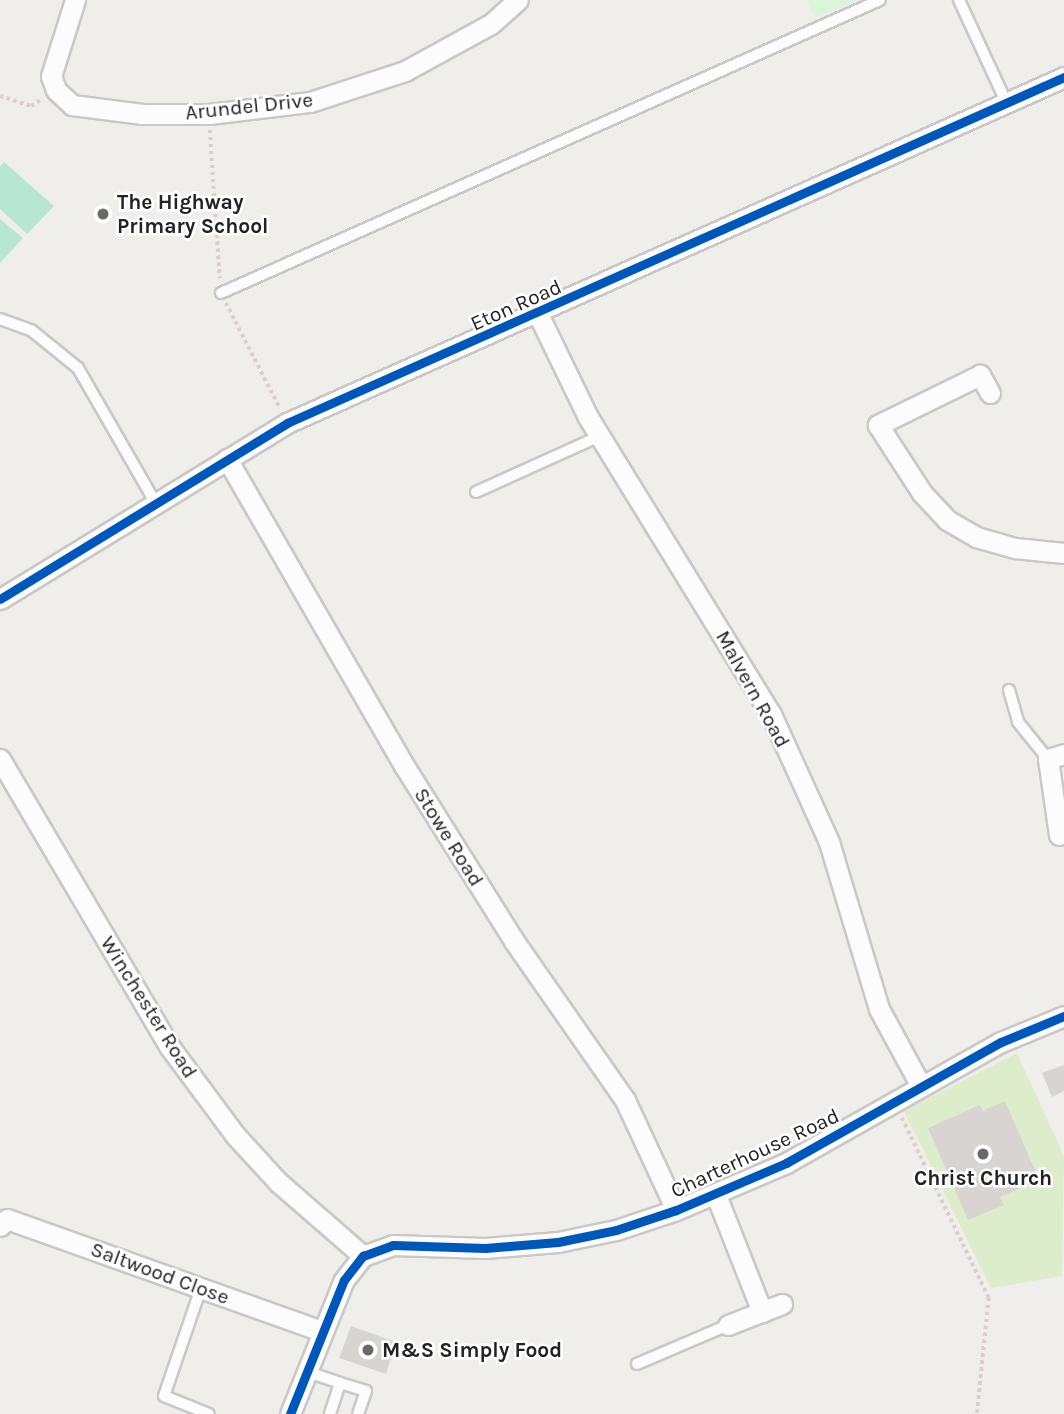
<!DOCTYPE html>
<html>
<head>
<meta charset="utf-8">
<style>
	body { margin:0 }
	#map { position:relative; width:1064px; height:1414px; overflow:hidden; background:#f0eeeb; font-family:Karla,sans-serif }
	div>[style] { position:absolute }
	.grass>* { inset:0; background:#ddeccb }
	.park>* { inset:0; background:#daf5da }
	.pitch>* { inset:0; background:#b7e6d2 }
	.building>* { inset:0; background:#d7d4d2 }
	.path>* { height:3.5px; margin-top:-1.75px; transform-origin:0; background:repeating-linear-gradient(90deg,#dccecd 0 3.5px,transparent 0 7px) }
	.roads { filter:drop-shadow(2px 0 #c9c8c7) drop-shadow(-2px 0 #c9c8c7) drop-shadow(0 2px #c9c8c7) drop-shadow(0 -2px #c9c8c7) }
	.service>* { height:10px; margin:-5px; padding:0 5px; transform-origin:5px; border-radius:5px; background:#fdfcfc }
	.minor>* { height:19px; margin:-9.5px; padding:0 9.5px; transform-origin:9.5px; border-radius:9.5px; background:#fdfcfc }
	.cycleway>* { height:9px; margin:-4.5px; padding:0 4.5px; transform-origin:4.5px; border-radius:4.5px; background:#0057b8 }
	.dots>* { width:19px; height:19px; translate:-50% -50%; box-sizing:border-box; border:4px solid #fff; border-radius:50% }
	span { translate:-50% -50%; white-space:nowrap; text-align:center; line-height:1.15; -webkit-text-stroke:5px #fff; paint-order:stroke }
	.street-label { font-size:21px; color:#222 }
	.poi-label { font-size:21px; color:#222; font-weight:700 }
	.left { translate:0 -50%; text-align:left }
</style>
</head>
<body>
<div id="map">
	<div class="grass">
		<div style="clip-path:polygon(1017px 1053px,1064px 1156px,1062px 1276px,991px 1288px,904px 1111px)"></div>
	</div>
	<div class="park">
		<div style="clip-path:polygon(807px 0,858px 0,814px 18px)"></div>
	</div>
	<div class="pitch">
		<div style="clip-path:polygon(4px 162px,54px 206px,27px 234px,0 209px,0 167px)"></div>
		<div style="clip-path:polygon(0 219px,23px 238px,0 263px)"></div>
	</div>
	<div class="building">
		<div style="clip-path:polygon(1064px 1065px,1064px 1091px,1052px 1097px,1042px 1073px)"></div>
		<div style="clip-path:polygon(1005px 1101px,1039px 1180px,1000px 1197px,1004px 1205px,968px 1220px,928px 1128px,980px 1105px,983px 1111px)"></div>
		<div style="clip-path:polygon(351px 1326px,396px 1342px,386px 1374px,339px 1358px)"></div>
	</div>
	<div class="path">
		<div style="left:0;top:96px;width:33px;rotate:18deg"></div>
		<div style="left:31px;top:106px;width:13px;rotate:-32deg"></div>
		<div style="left:210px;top:130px;width:149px;rotate:86.2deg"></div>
		<div style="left:226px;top:303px;width:118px;rotate:62.8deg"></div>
		<div style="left:902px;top:1118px;width:200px;rotate:64.2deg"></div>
		<div style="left:989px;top:1298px;width:117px;rotate:95.9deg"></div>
	</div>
	<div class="roads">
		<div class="service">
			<div style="left:959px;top:0;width:115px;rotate:65.2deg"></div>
			<div style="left:221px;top:293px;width:721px;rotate:-23.97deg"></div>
			<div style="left:0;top:319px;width:33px;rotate:20deg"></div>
			<div style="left:31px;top:330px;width:60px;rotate:39deg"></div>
			<div style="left:78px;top:368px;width:155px;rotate:60.1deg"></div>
			<div style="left:476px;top:492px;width:136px;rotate:-24.3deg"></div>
			<div style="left:1009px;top:690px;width:33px;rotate:74deg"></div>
			<div style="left:1018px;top:722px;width:48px;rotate:51deg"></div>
			<div style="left:201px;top:1288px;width:114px;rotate:108.9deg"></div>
			<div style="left:164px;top:1396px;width:48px;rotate:21.8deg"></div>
			<div style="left:637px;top:1364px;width:99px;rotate:-23.2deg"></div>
			<div style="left:308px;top:1372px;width:34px;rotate:19deg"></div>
			<div style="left:340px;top:1383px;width:33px;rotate:108deg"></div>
			<div style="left:340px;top:1383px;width:27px;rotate:17deg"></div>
			<div style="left:366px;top:1391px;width:24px;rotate:109deg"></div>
		</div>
		<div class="minor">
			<div style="left:75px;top:0;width:80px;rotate:107.5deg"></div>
			<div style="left:51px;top:76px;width:15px;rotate:70deg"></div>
			<div style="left:56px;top:90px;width:22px;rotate:43deg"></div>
			<div style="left:72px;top:105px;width:71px;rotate:7.3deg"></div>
			<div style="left:142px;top:114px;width:67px"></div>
			<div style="left:209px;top:114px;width:102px;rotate:-6.8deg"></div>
			<div style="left:310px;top:102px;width:100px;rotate:-18.1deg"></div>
			<div style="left:405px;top:71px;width:98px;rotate:-28.7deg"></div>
			<div style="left:491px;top:24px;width:36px;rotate:-42deg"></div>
			<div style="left:538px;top:314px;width:114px;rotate:64.1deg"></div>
			<div style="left:588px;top:417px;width:349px;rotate:58.4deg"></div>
			<div style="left:771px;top:714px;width:141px;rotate:65.6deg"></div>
			<div style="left:829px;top:842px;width:174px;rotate:73.3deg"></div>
			<div style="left:879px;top:1009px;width:88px;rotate:61.4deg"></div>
			<div style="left:990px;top:393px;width:21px;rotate:-119deg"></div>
			<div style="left:980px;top:375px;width:114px;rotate:153.9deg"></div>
			<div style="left:878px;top:425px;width:81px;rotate:57.1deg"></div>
			<div style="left:922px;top:493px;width:37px;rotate:47deg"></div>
			<div style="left:947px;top:520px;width:34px;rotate:30deg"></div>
			<div style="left:976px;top:537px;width:41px;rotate:15.8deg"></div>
			<div style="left:1015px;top:548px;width:49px;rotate:5.8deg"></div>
			<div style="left:227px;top:459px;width:356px;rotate:60deg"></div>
			<div style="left:405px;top:767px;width:205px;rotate:57.9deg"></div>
			<div style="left:514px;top:941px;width:194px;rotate:55.1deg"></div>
			<div style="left:625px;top:1100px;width:121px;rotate:65.1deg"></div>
			<div style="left:0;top:599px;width:337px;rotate:-31.5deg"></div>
			<div style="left:287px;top:423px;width:851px;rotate:-24deg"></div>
			<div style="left:0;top:759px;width:333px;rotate:59.5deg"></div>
			<div style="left:169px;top:1046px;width:111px;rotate:53.4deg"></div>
			<div style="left:235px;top:1135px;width:64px;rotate:47.5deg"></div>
			<div style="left:278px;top:1182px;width:113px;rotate:41deg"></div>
			<div style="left:1059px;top:835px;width:77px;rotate:-98.2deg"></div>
			<div style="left:1048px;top:759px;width:17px;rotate:-17deg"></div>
			<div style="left:716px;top:1195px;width:126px;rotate:68.5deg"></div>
			<div style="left:0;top:1226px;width:10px;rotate:-45deg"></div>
			<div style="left:7px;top:1219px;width:333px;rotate:19.6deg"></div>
			<div style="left:728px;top:1325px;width:58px;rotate:-21.3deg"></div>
			<div style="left:290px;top:1414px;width:144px;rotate:-68.1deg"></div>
			<div style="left:344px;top:1280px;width:31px;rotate:-52deg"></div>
			<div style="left:363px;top:1256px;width:32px;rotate:-20deg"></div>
			<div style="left:393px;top:1245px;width:92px;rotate:1.9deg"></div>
			<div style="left:485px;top:1248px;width:73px;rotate:-4.7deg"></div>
			<div style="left:558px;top:1242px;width:59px;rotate:-11.7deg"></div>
			<div style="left:616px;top:1230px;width:63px;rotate:-18.4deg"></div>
			<div style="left:676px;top:1210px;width:120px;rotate:-23.1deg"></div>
			<div style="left:786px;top:1163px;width:247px;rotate:-29.4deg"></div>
			<div style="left:1001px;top:1042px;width:68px;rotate:-22.4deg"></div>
		</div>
	</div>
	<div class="cycleway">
		<div style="left:0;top:599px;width:337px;rotate:-31.5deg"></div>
		<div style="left:287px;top:423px;width:851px;rotate:-24deg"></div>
		<div style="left:290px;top:1414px;width:144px;rotate:-68.1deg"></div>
		<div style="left:344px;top:1280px;width:31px;rotate:-52deg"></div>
		<div style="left:363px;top:1256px;width:32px;rotate:-20deg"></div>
		<div style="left:393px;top:1245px;width:92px;rotate:1.9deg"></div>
		<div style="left:485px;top:1248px;width:73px;rotate:-4.7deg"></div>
		<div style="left:558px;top:1242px;width:59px;rotate:-11.7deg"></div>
		<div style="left:616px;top:1230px;width:63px;rotate:-18.4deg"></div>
		<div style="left:676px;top:1210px;width:120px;rotate:-23.1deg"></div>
		<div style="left:786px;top:1163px;width:247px;rotate:-29.4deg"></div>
		<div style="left:1001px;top:1042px;width:68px;rotate:-22.4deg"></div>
	</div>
	<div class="dots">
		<div style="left:103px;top:214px;background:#6a6968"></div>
		<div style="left:983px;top:1154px;background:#6a6968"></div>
		<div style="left:368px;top:1350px;background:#6a6968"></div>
	</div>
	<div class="street-label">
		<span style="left:249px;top:106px;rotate:-6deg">Arundel Drive</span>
		<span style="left:516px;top:305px;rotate:-24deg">Eton Road</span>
		<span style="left:753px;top:689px;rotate:61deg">Malvern Road</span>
		<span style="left:449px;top:837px;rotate:58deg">Stowe Road</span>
		<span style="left:149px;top:1007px;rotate:58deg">Winchester Road</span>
		<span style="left:755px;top:1153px;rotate:-25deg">Charterhouse Road</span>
		<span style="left:160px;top:1273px;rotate:20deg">Saltwood Close</span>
	</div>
	<div class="poi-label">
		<span class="left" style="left:117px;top:214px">The Highway<br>Primary School</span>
		<span style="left:983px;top:1178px">Christ Church</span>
		<span class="left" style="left:382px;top:1350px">M&amp;S Simply Food</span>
	</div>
</div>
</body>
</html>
